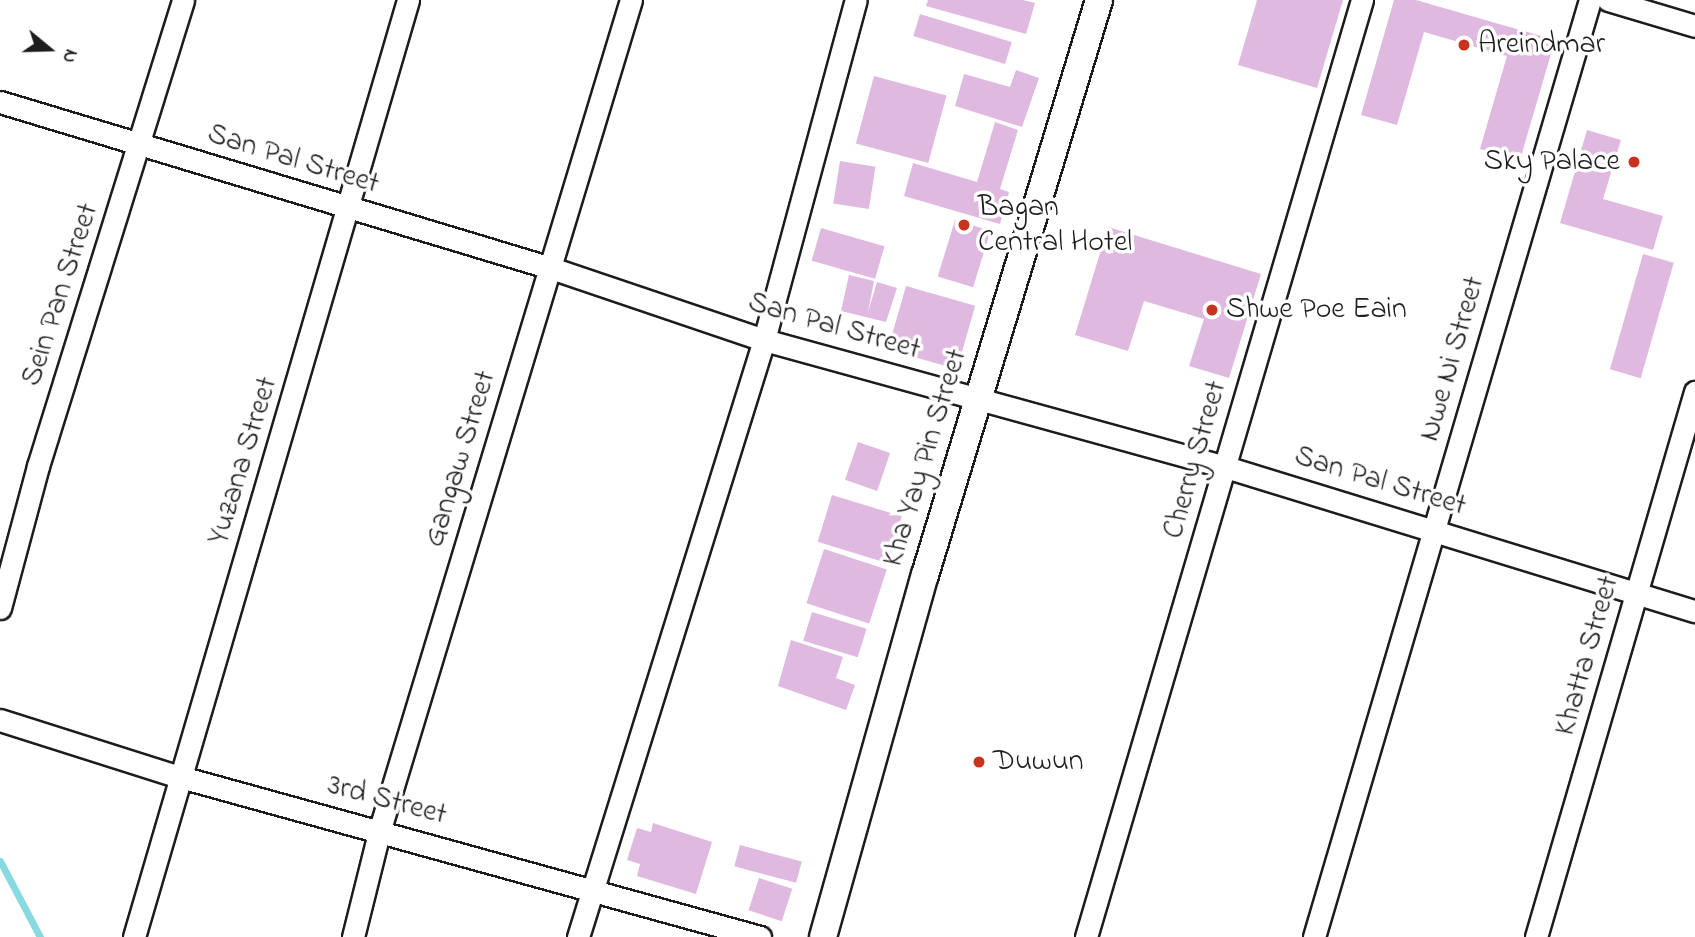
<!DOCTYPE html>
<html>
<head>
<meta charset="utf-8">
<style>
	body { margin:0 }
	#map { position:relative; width:1695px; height:937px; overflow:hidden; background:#fff; font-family:"Indie Flower",sans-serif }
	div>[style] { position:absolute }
	.stream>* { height:7px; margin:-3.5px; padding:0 3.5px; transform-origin:3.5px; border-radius:3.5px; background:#88d9e1 }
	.building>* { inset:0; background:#e0b9e1; transform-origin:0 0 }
	.roads { filter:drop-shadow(2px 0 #1c1c1c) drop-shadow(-2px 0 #1c1c1c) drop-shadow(0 2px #1c1c1c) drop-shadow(0 -2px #1c1c1c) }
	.minor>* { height:21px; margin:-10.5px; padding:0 10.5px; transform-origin:10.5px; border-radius:10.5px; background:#fff }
	.tertiary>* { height:26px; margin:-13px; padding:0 13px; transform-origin:13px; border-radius:13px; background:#fff }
	.dots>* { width:19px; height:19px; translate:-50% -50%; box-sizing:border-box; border:4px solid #fff; border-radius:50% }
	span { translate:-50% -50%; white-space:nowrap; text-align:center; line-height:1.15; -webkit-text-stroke:7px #fff; paint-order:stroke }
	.poi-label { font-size:30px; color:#1c1c1c }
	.left { translate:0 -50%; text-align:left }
	.right { translate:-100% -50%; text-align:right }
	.street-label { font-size:30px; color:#1c1c1c }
	.north { position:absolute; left:14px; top:14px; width:70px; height:70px; -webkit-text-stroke:5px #fff; paint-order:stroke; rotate:109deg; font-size:19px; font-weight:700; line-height:28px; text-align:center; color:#1c1c1c }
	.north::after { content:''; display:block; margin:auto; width:24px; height:32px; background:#1c1c1c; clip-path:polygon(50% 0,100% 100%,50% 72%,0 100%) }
</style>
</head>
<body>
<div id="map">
	<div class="stream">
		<div style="left:0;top:861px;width:86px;rotate:62.2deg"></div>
	</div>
	<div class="building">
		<div style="clip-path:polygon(928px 0,1023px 0,1035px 3px,1026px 34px,926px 6px)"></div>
		<div style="clip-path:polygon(1257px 0,1343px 0,1317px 88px,1238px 65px)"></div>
		<div style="clip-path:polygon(1394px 0,1416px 0,1555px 40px,1520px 160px,1480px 149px,1507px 56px,1424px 32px,1397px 125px,1361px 115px)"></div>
		<div style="left:920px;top:14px;width:96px;height:23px;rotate:17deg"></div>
		<div style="clip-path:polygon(1016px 70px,1039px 78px,1022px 127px,955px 106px,964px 74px,1010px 87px)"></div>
		<div style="left:874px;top:76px;width:75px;height:70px;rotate:15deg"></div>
		<div style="clip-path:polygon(995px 122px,1018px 130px,1000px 189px,1009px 192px,1000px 224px,904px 196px,913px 163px,977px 182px)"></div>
		<div style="clip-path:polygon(1587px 130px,1621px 140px,1603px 199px,1663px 216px,1653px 250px,1560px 223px)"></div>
		<div style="left:840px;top:161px;width:36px;height:43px;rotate:9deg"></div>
		<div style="left:955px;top:220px;width:37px;height:59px;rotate:17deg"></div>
		<div style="clip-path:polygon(1108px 227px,1261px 274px,1229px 378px,1189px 366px,1204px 319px,1144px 301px,1128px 351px,1075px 335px)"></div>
		<div style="left:821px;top:228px;width:66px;height:34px;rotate:16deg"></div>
		<div style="left:1643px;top:254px;width:32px;height:120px;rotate:16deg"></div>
		<div style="clip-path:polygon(849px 275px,874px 281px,868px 312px,877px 282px,897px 288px,886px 322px,841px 311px)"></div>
		<div style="left:906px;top:286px;width:72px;height:66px;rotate:16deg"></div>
		<div style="left:858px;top:442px;width:34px;height:40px;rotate:19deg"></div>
		<div style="left:832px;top:495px;width:73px;height:49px;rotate:17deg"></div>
		<div style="left:824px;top:549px;width:66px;height:57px;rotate:18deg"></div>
		<div style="left:812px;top:612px;width:57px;height:30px;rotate:17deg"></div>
		<div style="clip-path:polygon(791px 640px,843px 657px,836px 678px,855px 685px,846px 710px,778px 686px)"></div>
		<div style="clip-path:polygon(653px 823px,712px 842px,696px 894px,637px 876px,640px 864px,627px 860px,637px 828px,651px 832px)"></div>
		<div style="left:740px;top:845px;width:64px;height:22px;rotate:15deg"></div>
		<div style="left:759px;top:878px;width:35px;height:34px;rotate:18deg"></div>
	</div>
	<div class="roads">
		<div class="minor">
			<div style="left:1608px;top:0;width:91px;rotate:16.6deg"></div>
			<div style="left:0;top:102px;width:575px;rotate:16.77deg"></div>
			<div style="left:551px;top:268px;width:225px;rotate:18.7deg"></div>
			<div style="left:764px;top:340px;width:479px;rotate:15.4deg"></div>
			<div style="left:1226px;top:467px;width:491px;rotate:17.1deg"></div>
			<div style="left:0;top:608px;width:147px;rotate:-75deg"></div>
			<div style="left:38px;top:466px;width:488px;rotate:-72.7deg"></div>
			<div style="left:0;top:720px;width:186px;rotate:17.6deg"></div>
			<div style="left:177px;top:776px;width:605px;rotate:15.44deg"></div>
			<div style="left:134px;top:937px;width:976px;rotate:-73.7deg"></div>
			<div style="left:353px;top:937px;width:111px;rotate:-76deg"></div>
			<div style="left:380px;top:829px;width:866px;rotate:-73.16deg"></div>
			<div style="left:578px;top:937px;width:625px;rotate:-72.7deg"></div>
			<div style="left:764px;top:340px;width:352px;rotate:-74.9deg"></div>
			<div style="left:1086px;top:937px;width:977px;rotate:-73.59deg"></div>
			<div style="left:1314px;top:937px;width:977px;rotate:-73.59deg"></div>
			<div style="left:1536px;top:937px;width:568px;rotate:-73.74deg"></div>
		</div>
		<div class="tertiary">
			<div style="left:823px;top:937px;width:376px;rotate:-74.3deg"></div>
			<div style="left:925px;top:575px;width:601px;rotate:-73.16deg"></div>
		</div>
	</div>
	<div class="dots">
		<div style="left:1464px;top:45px;background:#c8321e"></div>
		<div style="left:1634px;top:162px;background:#c8321e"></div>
		<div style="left:964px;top:225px;background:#c8321e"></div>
		<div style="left:1212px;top:310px;background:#c8321e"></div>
		<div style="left:979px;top:762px;background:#c8321e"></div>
	</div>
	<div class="poi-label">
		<span class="left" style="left:1478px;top:45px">Areindmar</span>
		<span class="right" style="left:1620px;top:162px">Sky Palace</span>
		<span class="left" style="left:978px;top:225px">Bagan<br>Central Hotel</span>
		<span class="left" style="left:1226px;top:310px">Shwe Poe Eain</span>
		<span class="left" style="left:993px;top:762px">Duwun</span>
	</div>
	<div class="street-label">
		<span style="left:293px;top:160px;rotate:17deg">San Pal Street</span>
		<span style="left:61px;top:295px;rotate:-72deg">Sein Pan Street</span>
		<span style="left:834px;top:327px;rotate:16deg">San Pal Street</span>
		<span style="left:1453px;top:359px;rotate:-74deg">Nwe Ni Street</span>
		<span style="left:926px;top:458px;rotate:-73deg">Kha Yay Pin Street</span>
		<span style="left:461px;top:459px;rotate:-73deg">Gangaw Street</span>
		<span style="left:1196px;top:460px;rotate:-74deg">Cherry Street</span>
		<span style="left:244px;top:461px;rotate:-73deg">Yuzana Street</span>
		<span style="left:1380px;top:482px;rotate:17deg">San Pal Street</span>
		<span style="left:1588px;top:656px;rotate:-74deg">Khatta Street</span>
		<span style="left:387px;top:801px;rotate:15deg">3rd Street</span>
	</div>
	<div class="north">N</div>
</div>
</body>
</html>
